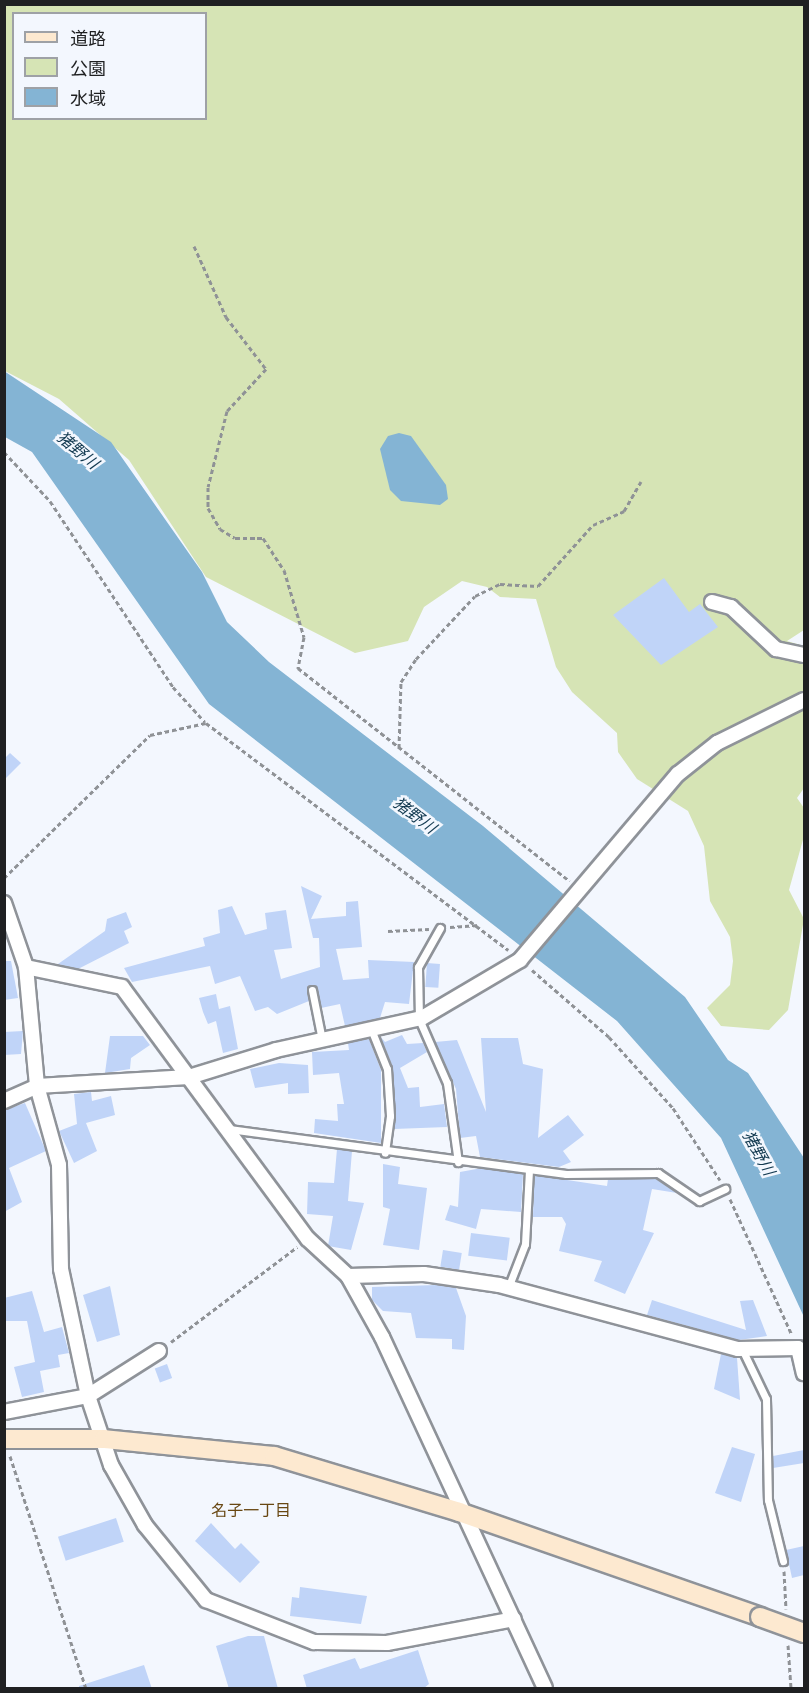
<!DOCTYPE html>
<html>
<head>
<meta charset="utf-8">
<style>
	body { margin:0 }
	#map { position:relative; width:809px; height:1693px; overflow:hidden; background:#f3f7fe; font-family:Inter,"Noto Sans JP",sans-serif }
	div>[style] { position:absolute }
	.green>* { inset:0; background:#d6e4b5 }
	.water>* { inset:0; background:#84b4d4 }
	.building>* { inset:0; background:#c0d4f8; transform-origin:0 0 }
	.path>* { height:3px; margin-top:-1.5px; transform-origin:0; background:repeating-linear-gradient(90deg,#8f9296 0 4.5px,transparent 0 7.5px) }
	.roads { filter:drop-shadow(2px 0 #8f9399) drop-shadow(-2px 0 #8f9399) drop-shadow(0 2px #8f9399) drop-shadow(0 -2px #8f9399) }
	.lane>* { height:7px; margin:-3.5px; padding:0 3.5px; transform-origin:3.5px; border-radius:3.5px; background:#fff }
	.street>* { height:14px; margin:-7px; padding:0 7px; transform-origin:7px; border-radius:7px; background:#fff }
	.secondary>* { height:18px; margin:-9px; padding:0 9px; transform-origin:9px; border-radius:9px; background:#fde9d0 }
	.bridges { filter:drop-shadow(2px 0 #8f9399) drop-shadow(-2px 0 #8f9399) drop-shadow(0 2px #8f9399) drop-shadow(0 -2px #8f9399) }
	.secondary-bridge>* { height:18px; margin:-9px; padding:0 9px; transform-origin:9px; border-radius:9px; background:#fde9d0 }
	span { translate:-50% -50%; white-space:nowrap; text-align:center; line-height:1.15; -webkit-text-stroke:5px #f3f7fe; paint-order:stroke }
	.water-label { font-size:16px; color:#123950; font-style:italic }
	.neighbourhood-label { font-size:16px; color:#684712 }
	.frame { position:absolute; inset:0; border:6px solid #1f2022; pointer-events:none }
	.legend { position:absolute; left:12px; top:12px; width:195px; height:108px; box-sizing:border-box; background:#f3f7fe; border:2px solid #9ea1a6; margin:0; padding:8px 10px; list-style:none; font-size:18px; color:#1f2022 }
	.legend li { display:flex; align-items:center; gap:12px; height:30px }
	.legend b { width:30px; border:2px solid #9ea1a6 }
</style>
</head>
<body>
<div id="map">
	<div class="green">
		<div style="clip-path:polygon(evenodd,4px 5px,804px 5px,804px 630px,787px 641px,804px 646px,804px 788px,797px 798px,804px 808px,804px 836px,789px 890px,804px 919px,788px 1010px,769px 1030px,721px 1026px,707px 1008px,730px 985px,733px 961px,730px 937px,710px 901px,704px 846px,688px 811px,637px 779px,618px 752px,617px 733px,572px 692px,556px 667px,536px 599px,500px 597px,487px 587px,462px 581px,424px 607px,408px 641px,355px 653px,206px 577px,129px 460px,59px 399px,5px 371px,4px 5px,14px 14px,206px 14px,206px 118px,14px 118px,14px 14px)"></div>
	</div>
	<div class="water">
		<div style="clip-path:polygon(4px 371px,111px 442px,202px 572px,227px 622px,269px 662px,483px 826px,685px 997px,728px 1060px,748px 1073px,804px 1158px,804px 1317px,721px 1138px,617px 1021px,209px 704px,32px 452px,5px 437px)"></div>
		<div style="clip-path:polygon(399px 433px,411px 436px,446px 485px,448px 499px,440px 505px,401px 501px,390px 490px,380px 449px,388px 436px)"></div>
	</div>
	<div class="building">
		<div style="clip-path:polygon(664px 578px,689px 612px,700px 604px,718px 627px,661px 665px,613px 615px)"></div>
		<div style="clip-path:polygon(10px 753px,21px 763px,4px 780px,4px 759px)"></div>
		<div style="clip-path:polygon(301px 886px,322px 896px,311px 919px,346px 916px,346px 902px,358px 901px,362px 947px,336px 949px,343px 980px,369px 978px,368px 960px,414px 962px,409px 1004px,385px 1002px,380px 1018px,345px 1026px,340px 1004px,321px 1008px,313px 985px,307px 989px,309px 1001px,277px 1014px,268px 1007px,255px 1011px,240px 976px,215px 984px,210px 966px,132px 982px,124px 968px,205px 946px,203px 938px,220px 933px,218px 910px,232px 906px,245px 935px,267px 929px,265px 913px,286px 910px,292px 948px,274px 950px,281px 979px,320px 967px,319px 938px,313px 938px)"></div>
		<div style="clip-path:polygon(126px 912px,132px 927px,124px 931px,129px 943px,78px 969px,58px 964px,105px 931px,107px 919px)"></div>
		<div style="clip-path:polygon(4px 961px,11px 961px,18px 998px,4px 1000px)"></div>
		<div style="left:427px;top:963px;width:13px;height:24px;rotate:4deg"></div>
		<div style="clip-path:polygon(216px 994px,219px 1009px,230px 1006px,238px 1049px,223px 1053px,216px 1021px,208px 1024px,203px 1012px,199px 998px)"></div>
		<div style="clip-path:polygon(23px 1031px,21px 1054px,4px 1055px,4px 1032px)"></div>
		<div style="clip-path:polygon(402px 1035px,407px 1044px,423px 1043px,427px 1052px,400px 1068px,408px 1088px,419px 1087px,420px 1107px,444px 1104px,447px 1127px,394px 1129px,393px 1068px,380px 1036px,385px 1042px)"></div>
		<div style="clip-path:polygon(110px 1036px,143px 1036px,150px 1045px,131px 1058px,130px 1069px,105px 1073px)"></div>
		<div style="clip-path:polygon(481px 1038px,518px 1038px,523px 1064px,543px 1069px,538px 1138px,568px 1115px,584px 1135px,563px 1151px,571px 1162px,559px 1167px,480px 1157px,476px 1136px,460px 1138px,456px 1089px,435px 1042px,457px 1040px,486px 1112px)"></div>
		<div style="clip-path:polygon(369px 1039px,381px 1070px,381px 1143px,314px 1133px,315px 1119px,338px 1121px,337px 1104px,344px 1104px,339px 1073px,313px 1075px,312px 1052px,349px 1050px,348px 1043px)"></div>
		<div style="clip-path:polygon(279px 1063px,308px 1065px,309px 1093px,288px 1094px,288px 1083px,255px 1088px,250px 1069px)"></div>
		<div style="clip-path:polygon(91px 1092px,92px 1101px,111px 1096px,115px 1115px,86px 1123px,97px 1151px,74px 1163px,59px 1131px,77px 1124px,74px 1094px)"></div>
		<div style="clip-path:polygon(25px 1103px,46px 1151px,9px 1168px,22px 1202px,4px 1212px,4px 1110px)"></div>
		<div style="clip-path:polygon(337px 1149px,352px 1151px,348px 1201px,364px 1203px,351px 1250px,328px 1246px,333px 1216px,307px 1214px,308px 1182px,334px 1183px)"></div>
		<div style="clip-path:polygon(383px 1164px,400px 1167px,398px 1184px,427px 1188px,419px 1250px,383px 1245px,390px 1209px,383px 1207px)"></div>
		<div style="clip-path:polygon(482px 1168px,523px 1174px,521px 1212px,481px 1209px,476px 1229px,445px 1220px,450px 1205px,458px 1207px,460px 1172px)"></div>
		<div style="clip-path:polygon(534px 1175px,607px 1186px,608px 1179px,656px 1179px,677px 1193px,652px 1189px,643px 1230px,654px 1233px,625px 1294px,594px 1281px,602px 1261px,559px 1251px,566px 1224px,562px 1217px,533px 1217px)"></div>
		<div style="left:471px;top:1233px;width:39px;height:23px;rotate:7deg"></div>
		<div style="left:443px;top:1250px;width:19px;height:17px;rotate:9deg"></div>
		<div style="clip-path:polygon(437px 1285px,456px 1288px,466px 1316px,464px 1350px,452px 1349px,452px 1339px,416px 1338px,411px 1313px,383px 1311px,372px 1300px,372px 1287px)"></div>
		<div style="clip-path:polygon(110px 1286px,120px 1335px,97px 1342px,83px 1295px)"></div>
		<div style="clip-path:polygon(32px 1291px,44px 1332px,62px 1327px,69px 1353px,58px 1355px,60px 1367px,40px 1371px,44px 1392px,22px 1397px,14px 1367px,35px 1362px,27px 1321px,4px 1321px,4px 1298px)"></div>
		<div style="clip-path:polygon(652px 1300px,746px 1330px,740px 1301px,753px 1300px,767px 1336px,739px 1340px,647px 1315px)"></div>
		<div style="clip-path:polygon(721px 1354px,737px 1358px,740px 1400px,714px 1389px)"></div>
		<div style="left:167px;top:1364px;width:15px;height:13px;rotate:70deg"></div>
		<div style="clip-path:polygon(732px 1447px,755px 1454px,741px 1502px,715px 1493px)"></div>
		<div style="clip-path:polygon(804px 1450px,804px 1463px,773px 1468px,773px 1456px)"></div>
		<div style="left:116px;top:1518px;width:25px;height:61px;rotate:72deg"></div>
		<div style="clip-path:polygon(211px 1523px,235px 1549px,241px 1543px,260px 1562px,240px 1583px,195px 1541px)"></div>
		<div style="clip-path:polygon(804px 1546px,804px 1575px,792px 1578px,786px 1550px)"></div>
		<div style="clip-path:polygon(300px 1587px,367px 1596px,361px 1624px,290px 1616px,292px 1597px,299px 1598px)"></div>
		<div style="clip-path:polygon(248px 1636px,264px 1636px,278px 1689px,229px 1689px,216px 1646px)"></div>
		<div style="clip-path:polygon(418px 1650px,429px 1684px,423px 1689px,307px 1689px,303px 1675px,355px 1658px,360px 1669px)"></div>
		<div style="clip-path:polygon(144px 1665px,152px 1689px,79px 1689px,79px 1686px)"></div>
	</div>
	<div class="path">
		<div style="left:194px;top:246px;width:78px;rotate:65.7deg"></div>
		<div style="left:226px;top:317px;width:66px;rotate:52.4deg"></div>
		<div style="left:266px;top:369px;width:57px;rotate:132.9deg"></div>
		<div style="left:227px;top:411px;width:78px;rotate:104deg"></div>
		<div style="left:208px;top:487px;width:21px;rotate:90deg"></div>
		<div style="left:208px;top:508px;width:24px;rotate:60deg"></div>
		<div style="left:220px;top:529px;width:17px;rotate:31deg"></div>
		<div style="left:235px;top:538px;width:28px"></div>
		<div style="left:263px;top:538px;width:38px;rotate:57deg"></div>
		<div style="left:284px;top:570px;width:70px;rotate:73.4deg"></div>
		<div style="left:304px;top:637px;width:32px;rotate:101deg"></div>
		<div style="left:298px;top:668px;width:345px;rotate:38.1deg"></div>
		<div style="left:4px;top:452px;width:67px;rotate:46.8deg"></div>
		<div style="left:50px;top:501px;width:223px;rotate:56.5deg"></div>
		<div style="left:173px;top:687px;width:47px;rotate:47.6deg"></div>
		<div style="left:399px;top:748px;width:66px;rotate:-88.3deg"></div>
		<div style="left:401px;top:682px;width:27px;rotate:-57deg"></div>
		<div style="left:416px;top:659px;width:86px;rotate:-46.9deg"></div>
		<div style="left:475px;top:596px;width:28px;rotate:-26deg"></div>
		<div style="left:500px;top:584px;width:38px;rotate:3deg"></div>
		<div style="left:538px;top:586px;width:82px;rotate:-48deg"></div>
		<div style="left:593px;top:525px;width:34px;rotate:-24deg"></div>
		<div style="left:624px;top:511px;width:34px;rotate:-60deg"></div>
		<div style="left:4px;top:878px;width:204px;rotate:-44.4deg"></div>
		<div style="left:150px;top:735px;width:57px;rotate:-12.1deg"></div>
		<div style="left:206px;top:723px;width:378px;rotate:36.9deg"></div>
		<div style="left:450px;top:927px;width:29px;rotate:-4deg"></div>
		<div style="left:388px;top:931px;width:41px;rotate:-2.8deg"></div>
		<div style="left:532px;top:970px;width:102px;rotate:41deg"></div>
		<div style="left:609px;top:1037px;width:96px;rotate:48deg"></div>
		<div style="left:673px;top:1108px;width:86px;rotate:56.9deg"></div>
		<div style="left:730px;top:1199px;width:149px;rotate:65.5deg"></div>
		<div style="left:171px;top:1342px;width:158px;rotate:-37deg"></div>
		<div style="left:10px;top:1456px;width:244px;rotate:71.9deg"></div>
		<div style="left:784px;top:1571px;width:38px;rotate:87deg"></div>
		<div style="left:788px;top:1645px;width:43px;rotate:86deg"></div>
	</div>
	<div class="roads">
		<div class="lane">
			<div style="left:440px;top:928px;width:45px;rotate:119.4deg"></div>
			<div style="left:418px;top:967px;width:52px;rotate:88.9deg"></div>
			<div style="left:419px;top:1019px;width:70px;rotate:66.4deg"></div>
			<div style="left:447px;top:1083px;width:80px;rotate:82.1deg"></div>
			<div style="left:312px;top:990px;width:51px;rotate:78.7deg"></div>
			<div style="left:371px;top:1029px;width:43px;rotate:68.2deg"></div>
			<div style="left:387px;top:1069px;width:47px;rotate:86.3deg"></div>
			<div style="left:390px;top:1116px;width:37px;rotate:98deg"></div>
			<div style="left:229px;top:1129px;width:340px;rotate:7.6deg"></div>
			<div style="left:566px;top:1174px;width:92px;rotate:-0.6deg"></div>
			<div style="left:658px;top:1173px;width:50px;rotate:34.3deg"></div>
			<div style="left:699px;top:1201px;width:29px;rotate:-25deg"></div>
			<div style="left:508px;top:1288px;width:47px;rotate:-68.9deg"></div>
			<div style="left:525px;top:1244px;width:74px;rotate:-86.9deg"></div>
			<div style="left:742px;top:1349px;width:55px;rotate:64.4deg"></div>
			<div style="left:766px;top:1399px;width:101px;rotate:88.9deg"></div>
			<div style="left:768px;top:1500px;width:63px;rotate:76.2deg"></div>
		</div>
		<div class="street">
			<div style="left:712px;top:602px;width:20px;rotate:15deg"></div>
			<div style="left:731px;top:607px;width:62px;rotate:43deg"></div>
			<div style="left:776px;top:649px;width:29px;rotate:12deg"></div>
			<div style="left:4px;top:903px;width:68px;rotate:71deg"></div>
			<div style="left:26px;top:967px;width:120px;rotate:84.7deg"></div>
			<div style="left:37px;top:1086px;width:82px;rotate:74.4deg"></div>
			<div style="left:59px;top:1165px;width:104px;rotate:88.9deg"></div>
			<div style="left:61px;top:1269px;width:130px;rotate:78deg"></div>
			<div style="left:88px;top:1396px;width:73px;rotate:71.6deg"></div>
			<div style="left:111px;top:1465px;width:69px;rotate:60.5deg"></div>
			<div style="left:145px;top:1525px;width:97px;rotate:50.9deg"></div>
			<div style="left:206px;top:1600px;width:116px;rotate:21.3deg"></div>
			<div style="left:314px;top:1642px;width:73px;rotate:0.8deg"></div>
			<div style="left:387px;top:1643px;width:129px;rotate:-10.7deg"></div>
			<div style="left:26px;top:967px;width:98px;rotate:11.8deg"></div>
			<div style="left:122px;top:987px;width:313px;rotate:53.6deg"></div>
			<div style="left:308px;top:1239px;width:54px;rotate:42.8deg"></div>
			<div style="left:348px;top:1276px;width:70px;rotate:60.9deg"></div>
			<div style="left:382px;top:1337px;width:387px;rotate:65.1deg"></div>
			<div style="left:4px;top:1101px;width:36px;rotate:-24deg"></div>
			<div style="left:37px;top:1086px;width:152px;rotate:-3.4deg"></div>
			<div style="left:189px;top:1077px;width:91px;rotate:-17.2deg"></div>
			<div style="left:276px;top:1050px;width:149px;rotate:-12.4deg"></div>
			<div style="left:422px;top:1018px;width:114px;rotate:-30.6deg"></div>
			<div style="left:520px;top:960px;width:244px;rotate:-49.7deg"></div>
			<div style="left:678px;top:774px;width:50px;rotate:-38.5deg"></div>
			<div style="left:717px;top:743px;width:97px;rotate:-26.3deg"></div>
			<div style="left:348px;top:1276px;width:76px;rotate:-1.5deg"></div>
			<div style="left:424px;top:1274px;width:76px;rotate:8.3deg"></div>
			<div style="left:499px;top:1285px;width:247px;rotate:15deg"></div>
			<div style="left:738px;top:1349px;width:60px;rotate:-1deg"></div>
			<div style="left:798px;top:1348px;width:26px;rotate:77deg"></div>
			<div style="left:4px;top:1412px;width:86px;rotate:-10.8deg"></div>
			<div style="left:88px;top:1396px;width:84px;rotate:-32.4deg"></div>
		</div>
		<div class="secondary">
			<div style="left:4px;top:1439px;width:100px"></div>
			<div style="left:104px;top:1439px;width:171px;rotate:5.7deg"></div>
			<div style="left:274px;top:1456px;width:193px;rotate:16.8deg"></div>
			<div style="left:459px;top:1512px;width:319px;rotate:19.2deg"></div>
		</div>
	</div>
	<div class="bridges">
		<div class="secondary-bridge">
			<div style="left:760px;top:1617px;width:47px;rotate:20deg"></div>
		</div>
	</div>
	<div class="water-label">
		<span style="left:78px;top:450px;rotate:40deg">猪野川</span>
		<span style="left:415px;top:815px;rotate:37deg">猪野川</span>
		<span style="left:759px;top:1153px;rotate:61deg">猪野川</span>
	</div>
	<div class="neighbourhood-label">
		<span style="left:251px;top:1510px">名子一丁目</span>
	</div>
	<div class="frame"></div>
	<ul class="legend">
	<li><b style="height:8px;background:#fde9d0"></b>道路</li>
	<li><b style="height:16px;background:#d6e4b5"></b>公園</li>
	<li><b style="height:16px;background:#84b4d4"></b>水域</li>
	</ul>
</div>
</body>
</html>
